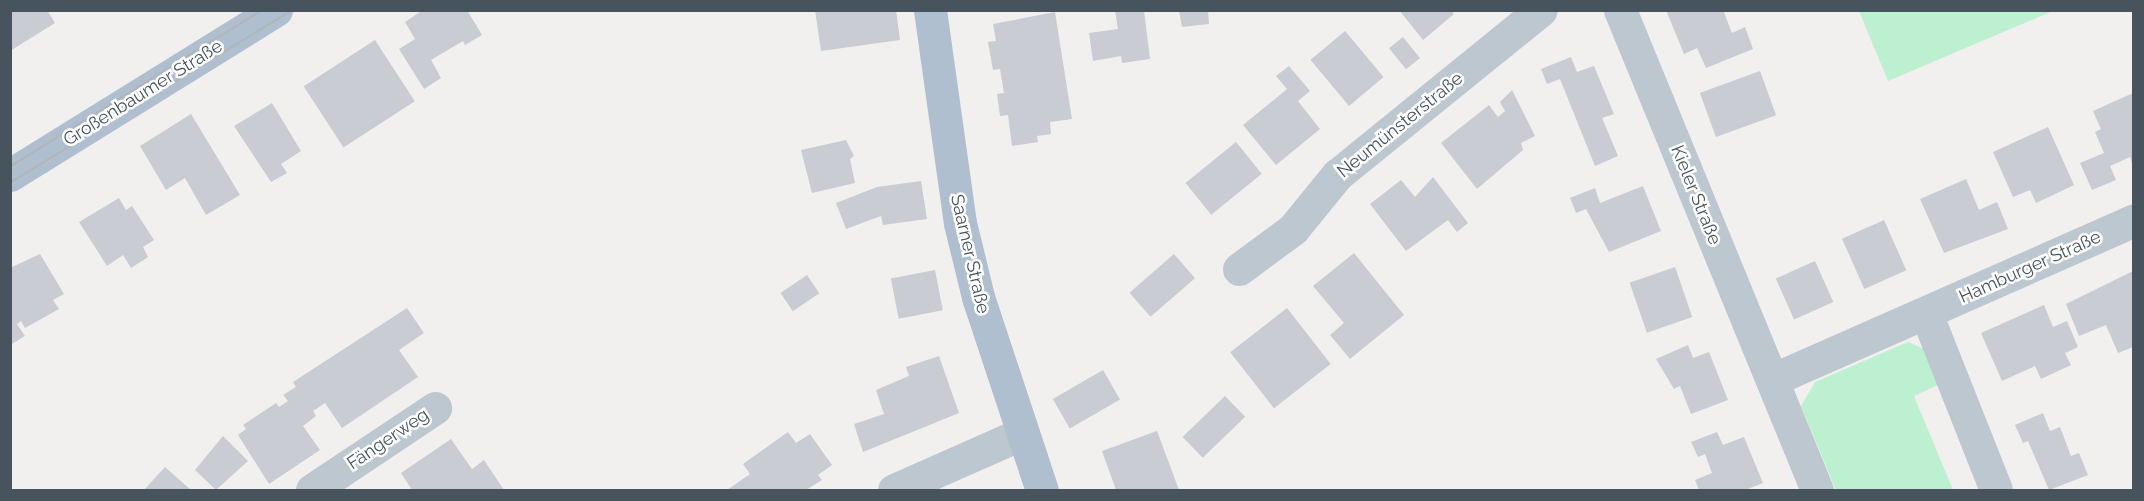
<!DOCTYPE html>
<html>
<head>
<meta charset="utf-8">
<style>
	body { margin:0 }
	#map { position:relative; width:2144px; height:501px; overflow:hidden; background:#f2efef; font-family:Raleway,sans-serif }
	div>[style] { position:absolute }
	.green>* { inset:0; background:#bdf0d0 }
	.building>* { inset:0; background:#c9ccd2; transform-origin:0 0 }
	.minor>* { height:33px; margin:-16.5px; padding:0 16.5px; transform-origin:16.5px; border-radius:16.5px; background:#bdc7cf }
	.major>* { height:33px; margin:-16.5px; padding:0 16.5px; transform-origin:16.5px; border-radius:16.5px; background:#afbfcf }
	.tram>* { height:1.5px; margin:-0.75px; padding:0 0.75px; transform-origin:0.75px; border-radius:0.75px; background:#b1b5ba }
	span { translate:-50% -50%; white-space:nowrap; text-align:center; line-height:1.15; -webkit-text-stroke:5px #fff; paint-order:stroke }
	.street-label { font-size:18px; color:#47535d }
	.frame { position:absolute; inset:0; border:12px solid #47535d; pointer-events:none }
</style>
</head>
<body>
<div id="map">
	<div class="green">
		<div style="clip-path:polygon(1859px 11px,2053px 11px,1888px 81px)"></div>
		<div style="clip-path:polygon(1908px 342px,1931px 352px,1940px 384px,1914px 396px,1953px 490px,1836px 490px,1801px 406px,1815px 382px)"></div>
	</div>
	<div class="building">
		<div style="clip-path:polygon(10px 10px,47px 10px,55px 23px,10px 51px)"></div>
		<div style="clip-path:polygon(423px 10px,467px 10px,482px 35px,465px 45px,463px 41px,431px 60px,441px 78px,424px 89px,399px 49px,415px 39px,405px 22px)"></div>
		<div style="clip-path:polygon(815px 10px,896px 10px,900px 40px,821px 51px)"></div>
		<div style="clip-path:polygon(1115px 10px,1144px 10px,1150px 59px,1122px 63px,1121px 56px,1093px 61px,1089px 33px,1118px 29px)"></div>
		<div style="clip-path:polygon(1179px 10px,1208px 10px,1209px 24px,1182px 27px)"></div>
		<div style="clip-path:polygon(1399px 10px,1451px 10px,1454px 14px,1423px 40px)"></div>
		<div style="clip-path:polygon(1666px 10px,1723px 10px,1732px 33px,1745px 27px,1753px 49px,1706px 68px,1697px 48px,1684px 54px)"></div>
		<div style="clip-path:polygon(1055px 12px,1072px 119px,1050px 122px,1051px 134px,1037px 136px,1038px 142px,1012px 146px,1008px 115px,1000px 116px,997px 94px,1004px 93px,1000px 69px,993px 70px,988px 42px,996px 41px,993px 24px)"></div>
		<div style="left:1345px;top:31px;width:60px;height:45px;rotate:50deg"></div>
		<div style="left:1403px;top:37px;width:27px;height:18px;rotate:51deg"></div>
		<div style="left:375px;top:40px;width:73px;height:85px;rotate:57deg"></div>
		<div style="clip-path:polygon(1571px 57px,1577px 72px,1594px 66px,1614px 114px,1602px 118px,1618px 156px,1595px 166px,1560px 79px,1547px 84px,1541px 69px)"></div>
		<div style="clip-path:polygon(1289px 66px,1310px 91px,1298px 101px,1320px 129px,1276px 165px,1243px 125px,1287px 89px,1276px 76px)"></div>
		<div style="left:1760px;top:71px;width:47px;height:64px;rotate:70deg"></div>
		<div style="clip-path:polygon(1512px 90px,1535px 136px,1521px 143px,1523px 150px,1477px 189px,1441px 143px,1489px 105px,1498px 117px,1505px 111px,1500px 102px)"></div>
		<div style="clip-path:polygon(2133px 93px,2133px 166px,2130px 157px,2110px 166px,2116px 180px,2092px 190px,2080px 163px,2104px 153px,2095px 132px,2101px 129px,2093px 111px)"></div>
		<div style="clip-path:polygon(272px 103px,301px 151px,281px 164px,287px 173px,271px 182px,234px 126px)"></div>
		<div style="clip-path:polygon(191px 114px,240px 195px,206px 215px,185px 178px,166px 190px,140px 146px)"></div>
		<div style="clip-path:polygon(2048px 127px,2074px 185px,2036px 203px,2030px 190px,2013px 197px,1993px 152px)"></div>
		<div style="clip-path:polygon(846px 140px,854px 156px,850px 159px,855px 183px,812px 193px,801px 150px)"></div>
		<div style="left:1236px;top:142px;width:41px;height:65px;rotate:51deg"></div>
		<div style="clip-path:polygon(1433px 177px,1468px 223px,1457px 232px,1448px 220px,1406px 251px,1370px 204px,1401px 180px,1415px 197px)"></div>
		<div style="clip-path:polygon(1966px 179px,1979px 210px,1997px 202px,2008px 229px,1944px 253px,1920px 199px)"></div>
		<div style="clip-path:polygon(921px 181px,927px 219px,883px 225px,881px 216px,846px 229px,836px 203px,877px 187px)"></div>
		<div style="clip-path:polygon(1643px 186px,1661px 231px,1609px 252px,1586px 209px,1576px 213px,1570px 198px,1595px 188px,1600px 203px)"></div>
		<div style="clip-path:polygon(119px 198px,126px 210px,132px 206px,154px 240px,143px 247px,148px 257px,131px 268px,123px 255px,107px 266px,79px 222px)"></div>
		<div style="left:1884px;top:220px;width:55px;height:46px;rotate:66deg"></div>
		<div style="clip-path:polygon(1354px 253px,1404px 315px,1350px 359px,1330px 335px,1344px 323px,1313px 286px)"></div>
		<div style="clip-path:polygon(40px 254px,64px 294px,53px 300px,59px 309px,25px 328px,21px 321px,17px 324px,25px 336px,10px 345px,10px 268px)"></div>
		<div style="left:1174px;top:254px;width:32px;height:59px;rotate:49deg"></div>
		<div style="left:1815px;top:261px;width:45px;height:43px;rotate:66deg"></div>
		<div style="left:1675px;top:267px;width:53px;height:48px;rotate:71deg"></div>
		<div style="left:935px;top:270px;width:41px;height:45px;rotate:79deg"></div>
		<div style="clip-path:polygon(2133px 271px,2133px 347px,2118px 353px,2106px 325px,2079px 336px,2066px 304px)"></div>
		<div style="left:807px;top:275px;width:22px;height:32px;rotate:56deg"></div>
		<div style="clip-path:polygon(2044px 305px,2053px 327px,2067px 321px,2078px 347px,2065px 353px,2071px 365px,2041px 379px,2035px 366px,2002px 381px,1981px 333px)"></div>
		<div style="clip-path:polygon(407px 308px,424px 333px,399px 350px,418px 377px,342px 428px,325px 403px,313px 411px,316px 416px,303px 426px,320px 450px,269px 484px,238px 435px,246px 429px,243px 425px,276px 403px,279px 407px,288px 401px,283px 395px,296px 387px,293px 382px)"></div>
		<div style="left:1287px;top:308px;width:71px;height:72px;rotate:52deg"></div>
		<div style="clip-path:polygon(1688px 345px,1693px 358px,1709px 352px,1728px 400px,1691px 414px,1680px 386px,1674px 389px,1656px 359px)"></div>
		<div style="clip-path:polygon(939px 356px,959px 413px,863px 452px,854px 424px,884px 414px,876px 390px,909px 376px,906px 367px)"></div>
		<div style="left:1103px;top:370px;width:34px;height:58px;rotate:60deg"></div>
		<div style="left:1225px;top:396px;width:29px;height:59px;rotate:46deg"></div>
		<div style="clip-path:polygon(2043px 413px,2050px 431px,2060px 427px,2071px 456px,2079px 453px,2088px 475px,2049px 490px,2028px 441px,2023px 443px,2015px 425px)"></div>
		<div style="clip-path:polygon(1157px 431px,1179px 490px,1116px 490px,1102px 451px)"></div>
		<div style="clip-path:polygon(788px 432px,796px 443px,810px 434px,832px 465px,818px 475px,822px 480px,806px 490px,727px 490px,750px 474px,743px 464px)"></div>
		<div style="clip-path:polygon(1717px 432px,1723px 445px,1744px 437px,1763px 483px,1745px 490px,1699px 490px,1695px 480px,1712px 473px,1705px 454px,1698px 457px,1691px 442px)"></div>
		<div style="clip-path:polygon(223px 436px,248px 461px,216px 490px,195px 470px)"></div>
		<div style="clip-path:polygon(451px 439px,472px 469px,484px 460px,504px 490px,412px 490px,401px 473px)"></div>
		<div style="clip-path:polygon(165px 467px,191px 490px,144px 490px)"></div>
	</div>
	<div class="minor">
		<div style="left:1620px;top:10px;width:519px;rotate:67.69deg"></div>
		<div style="left:1239px;top:269px;width:67px;rotate:-36.5deg"></div>
		<div style="left:1293px;top:229px;width:70px;rotate:-50.8deg"></div>
		<div style="left:1337px;top:175px;width:262px;rotate:-39deg"></div>
		<div style="left:1926px;top:313px;width:190px;rotate:68.4deg"></div>
		<div style="left:1772px;top:380px;width:396px;rotate:-23.8deg"></div>
		<div style="left:312px;top:490px;width:148px;rotate:-33.7deg"></div>
		<div style="left:894px;top:490px;width:139px;rotate:-23.8deg"></div>
	</div>
	<div class="major">
		<div style="left:930px;top:10px;width:215px;rotate:82deg"></div>
		<div style="left:960px;top:223px;width:76px;rotate:76.3deg"></div>
		<div style="left:978px;top:297px;width:203px;rotate:71.7deg"></div>
		<div style="left:10px;top:175px;width:313px;rotate:-31.8deg"></div>
	</div>
	<div class="tram">
		<div style="left:10px;top:167px;width:297px;rotate:-31.9deg"></div>
		<div style="left:10px;top:183px;width:331px;rotate:-31.5deg"></div>
	</div>
	<div class="street-label">
		<span style="left:143px;top:93px;rotate:-32deg">Großenbaumer Straße</span>
		<span style="left:1400px;top:125px;rotate:-39deg">Neumünsterstraße</span>
		<span style="left:1696px;top:195px;rotate:68deg">Kieler Straße</span>
		<span style="left:970px;top:254px;rotate:77deg">Saarner Straße</span>
		<span style="left:2030px;top:267px;rotate:-24deg">Hamburger Straße</span>
		<span style="left:388px;top:439px;rotate:-34deg">Fängerweg</span>
	</div>
	<div class="frame"></div>
</div>
</body>
</html>
